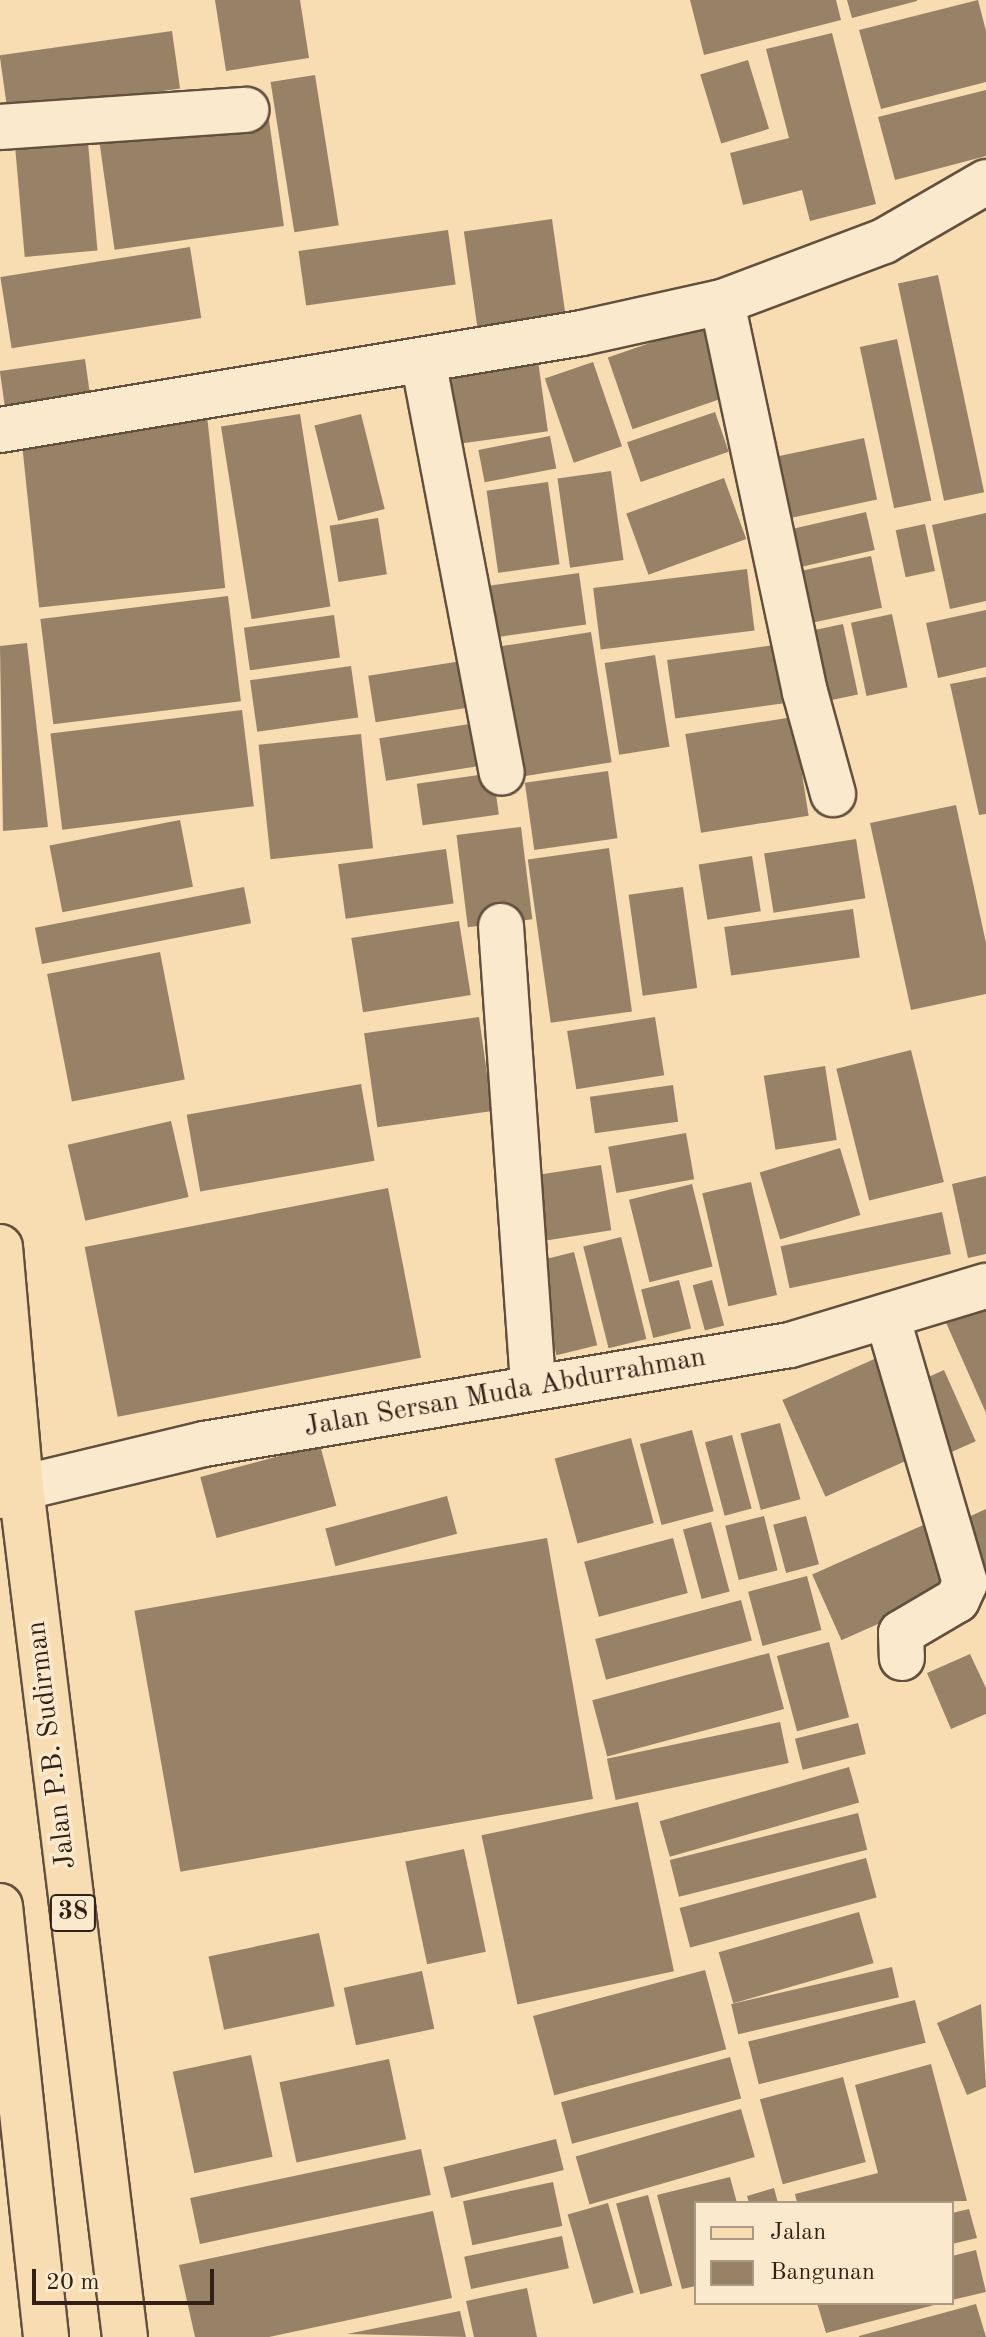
<!DOCTYPE html>
<html>
<head>
<meta charset="utf-8">
<style>
	body { margin:0 }
	#map { position:relative; width:986px; height:2337px; overflow:hidden; background:#f7ddb1; font-family:"Old Standard TT",serif }
	div>[style] { position:absolute }
	.building>* { inset:0; background:#988267; transform-origin:0 0 }
	.roads { filter:drop-shadow(2px 0 #634f3e) drop-shadow(-2px 0 #634f3e) drop-shadow(0 2px #634f3e) drop-shadow(0 -2px #634f3e) }
	.minor>* { height:44px; margin:-22px; padding:0 22px; transform-origin:22px; border-radius:22px; background:#fae9cc }
	.primary>* { height:44px; margin:-22px; padding:0 22px; transform-origin:22px; border-radius:22px; background:#f7ddb1 }
	.trunk>* { height:44px; margin:-22px; padding:0 22px; transform-origin:22px; border-radius:22px; background:#f7ddb1 }
	span { translate:-50% -50%; white-space:nowrap; text-align:center; line-height:1.15; -webkit-text-stroke:7px #fae9cc; paint-order:stroke }
	.shield-label span { padding:2px 6px; background:#fae9cc; border:2px solid; border-radius:6px; -webkit-text-stroke-width:0 }
	.shield-label { font-size:26px; color:#322017; font-weight:700 }
	.street-label { font-size:28px; color:#322017 }
	.legend { position:absolute; left:694px; top:2201px; width:260px; height:104px; box-sizing:border-box; background:#fae9cc; border:2px solid #aa9984; margin:0; padding:10px 14px; list-style:none; font-size:24px; color:#322017 }
	.legend li { display:flex; align-items:center; gap:16px; height:40px }
	.legend b { width:40px; border:2px solid #aa9984 }
	.scale { position:absolute; left:32px; top:2269px; width:182px; height:36px; box-sizing:border-box; border:4px solid #322017; border-top:0; padding-left:10px; font-size:24px; line-height:28px; white-space:nowrap; color:#322017; -webkit-text-stroke:6px #fae9cc; paint-order:stroke }
</style>
</head>
<body>
<div id="map">
	<div class="building">
		<div style="clip-path:polygon(215px 0,300px 0,309px 58px,226px 71px)"></div>
		<div style="clip-path:polygon(690px 0,836px 0,841px 20px,704px 55px)"></div>
		<div style="clip-path:polygon(847px 0,917px 0,917px 1px,852px 18px)"></div>
		<div style="clip-path:polygon(978px 0,986px 31px,986px 82px,881px 109px,859px 30px)"></div>
		<div style="left:172px;top:31px;width:58px;height:174px;rotate:82deg"></div>
		<div style="clip-path:polygon(832px 33px,876px 204px,810px 221px,802px 190px,743px 205px,730px 153px,789px 138px,766px 49px)"></div>
		<div style="left:748px;top:60px;width:72px;height:50px;rotate:73deg"></div>
		<div style="left:315px;top:75px;width:152px;height:45px;rotate:81deg"></div>
		<div style="clip-path:polygon(986px 90px,986px 156px,895px 180px,878px 117px)"></div>
		<div style="left:269px;top:120px;width:107px;height:171px;rotate:82deg"></div>
		<div style="left:87px;top:131px;width:120px;height:73px;rotate:85deg"></div>
		<div style="left:552px;top:219px;width:104px;height:89px;rotate:82deg"></div>
		<div style="left:448px;top:230px;width:55px;height:151px;rotate:82deg"></div>
		<div style="left:190px;top:247px;width:72px;height:192px;rotate:81deg"></div>
		<div style="left:938px;top:275px;width:222px;height:41px;rotate:78deg"></div>
		<div style="left:708px;top:323px;width:76px;height:106px;rotate:71deg"></div>
		<div style="left:897px;top:339px;width:165px;height:38px;rotate:78deg"></div>
		<div style="left:85px;top:359px;width:48px;height:86px;rotate:82deg"></div>
		<div style="left:538px;top:361px;width:71px;height:99px;rotate:82deg"></div>
		<div style="left:593px;top:362px;width:89px;height:51px;rotate:71deg"></div>
		<div style="left:715px;top:412px;width:42px;height:93px;rotate:71deg"></div>
		<div style="left:300px;top:414px;width:195px;height:80px;rotate:81deg"></div>
		<div style="left:361px;top:414px;width:98px;height:48px;rotate:76deg"></div>
		<div style="left:207px;top:415px;width:174px;height:187px;rotate:84deg"></div>
		<div style="left:550px;top:436px;width:33px;height:73px;rotate:79deg"></div>
		<div style="left:864px;top:438px;width:63px;height:96px;rotate:78deg"></div>
		<div style="left:611px;top:471px;width:90px;height:54px;rotate:82deg"></div>
		<div style="left:724px;top:478px;width:65px;height:104px;rotate:70deg"></div>
		<div style="left:548px;top:482px;width:83px;height:62px;rotate:82deg"></div>
		<div style="left:866px;top:512px;width:39px;height:86px;rotate:77deg"></div>
		<div style="clip-path:polygon(986px 513px,986px 601px,950px 609px,932px 525px)"></div>
		<div style="left:378px;top:518px;width:57px;height:49px;rotate:81deg"></div>
		<div style="left:925px;top:524px;width:48px;height:30px;rotate:78deg"></div>
		<div style="left:871px;top:556px;width:53px;height:82px;rotate:78deg"></div>
		<div style="left:747px;top:569px;width:62px;height:155px;rotate:83deg"></div>
		<div style="left:579px;top:573px;width:52px;height:102px;rotate:82deg"></div>
		<div style="left:228px;top:596px;width:106px;height:189px;rotate:83deg"></div>
		<div style="clip-path:polygon(986px 610px,986px 667px,938px 678px,926px 623px)"></div>
		<div style="left:892px;top:614px;width:75px;height:42px;rotate:78deg"></div>
		<div style="left:334px;top:615px;width:43px;height:91px;rotate:82deg"></div>
		<div style="left:843px;top:624px;width:72px;height:40px;rotate:78deg"></div>
		<div style="left:591px;top:632px;width:132px;height:95px;rotate:81deg"></div>
		<div style="clip-path:polygon(27px 643px,48px 827px,3px 831px,0 646px)"></div>
		<div style="left:774px;top:645px;width:59px;height:108px;rotate:82deg"></div>
		<div style="left:655px;top:655px;width:93px;height:51px;rotate:81deg"></div>
		<div style="left:468px;top:660px;width:47px;height:101px;rotate:81deg"></div>
		<div style="left:351px;top:666px;width:52px;height:102px;rotate:82deg"></div>
		<div style="clip-path:polygon(986px 677px,986px 814px,979px 815px,950px 684px)"></div>
		<div style="left:242px;top:710px;width:97px;height:193px;rotate:83deg"></div>
		<div style="left:793px;top:717px;width:100px;height:109px;rotate:81deg"></div>
		<div style="left:482px;top:722px;width:43px;height:104px;rotate:81deg"></div>
		<div style="left:361px;top:734px;width:115px;height:103px;rotate:84deg"></div>
		<div style="left:608px;top:771px;width:68px;height:84px;rotate:82deg"></div>
		<div style="left:493px;top:773px;width:42px;height:77px;rotate:82deg"></div>
		<div style="clip-path:polygon(956px 805px,986px 943px,986px 994px,911px 1010px,870px 823px)"></div>
		<div style="left:180px;top:820px;width:68px;height:133px;rotate:79deg"></div>
		<div style="left:521px;top:827px;width:93px;height:65px;rotate:83deg"></div>
		<div style="left:856px;top:839px;width:60px;height:93px;rotate:81deg"></div>
		<div style="left:609px;top:848px;width:165px;height:82px;rotate:82deg"></div>
		<div style="left:446px;top:849px;width:55px;height:109px;rotate:82deg"></div>
		<div style="left:752px;top:856px;width:56px;height:54px;rotate:81deg"></div>
		<div style="left:244px;top:887px;width:37px;height:213px;rotate:79deg"></div>
		<div style="left:683px;top:887px;width:102px;height:55px;rotate:82deg"></div>
		<div style="left:853px;top:909px;width:49px;height:130px;rotate:82deg"></div>
		<div style="left:459px;top:921px;width:75px;height:109px;rotate:81deg"></div>
		<div style="left:160px;top:952px;width:130px;height:115px;rotate:79deg"></div>
		<div style="left:479px;top:1017px;width:95px;height:116px;rotate:82deg"></div>
		<div style="left:655px;top:1017px;width:59px;height:89px;rotate:81deg"></div>
		<div style="left:911px;top:1050px;width:136px;height:77px;rotate:76deg"></div>
		<div style="left:825px;top:1066px;width:75px;height:62px;rotate:81deg"></div>
		<div style="left:361px;top:1084px;width:78px;height:177px;rotate:80deg"></div>
		<div style="left:673px;top:1085px;width:37px;height:84px;rotate:82deg"></div>
		<div style="left:171px;top:1121px;width:78px;height:106px;rotate:77deg"></div>
		<div style="left:686px;top:1133px;width:47px;height:79px;rotate:80deg"></div>
		<div style="left:840px;top:1148px;width:70px;height:84px;rotate:73deg"></div>
		<div style="left:601px;top:1165px;width:66px;height:79px;rotate:81deg"></div>
		<div style="clip-path:polygon(986px 1176px,986px 1254px,968px 1258px,952px 1184px)"></div>
		<div style="left:751px;top:1182px;width:116px;height:50px;rotate:77deg"></div>
		<div style="left:692px;top:1184px;width:85px;height:65px;rotate:76deg"></div>
		<div style="left:388px;top:1188px;width:173px;height:309px;rotate:79deg"></div>
		<div style="left:942px;top:1212px;width:43px;height:165px;rotate:78deg"></div>
		<div style="left:621px;top:1237px;width:105px;height:39px;rotate:76deg"></div>
		<div style="left:574px;top:1252px;width:96px;height:42px;rotate:76deg"></div>
		<div style="left:679px;top:1280px;width:50px;height:39px;rotate:76deg"></div>
		<div style="left:712px;top:1280px;width:47px;height:20px;rotate:75deg"></div>
		<div style="clip-path:polygon(986px 1300px,986px 1413px,944px 1318px)"></div>
		<div style="left:881px;top:1356px;width:106px;height:108px;rotate:66deg"></div>
		<div style="left:944px;top:1370px;width:78px;height:27px;rotate:66deg"></div>
		<div style="left:780px;top:1423px;width:79px;height:41px;rotate:75deg"></div>
		<div style="left:692px;top:1430px;width:84px;height:54px;rotate:75deg"></div>
		<div style="left:732px;top:1435px;width:76px;height:28px;rotate:75deg"></div>
		<div style="left:631px;top:1438px;width:88px;height:79px;rotate:75deg"></div>
		<div style="left:320px;top:1445px;width:63px;height:124px;rotate:75deg"></div>
		<div style="left:447px;top:1496px;width:39px;height:126px;rotate:75deg"></div>
		<div style="clip-path:polygon(986px 1509px,986px 1594px,955px 1523px)"></div>
		<div style="left:764px;top:1516px;width:56px;height:40px;rotate:76deg"></div>
		<div style="left:806px;top:1516px;width:50px;height:34px;rotate:75deg"></div>
		<div style="left:711px;top:1522px;width:72px;height:29px;rotate:75deg"></div>
		<div style="left:930px;top:1522px;width:72px;height:129px;rotate:66deg"></div>
		<div style="left:547px;top:1538px;width:265px;height:419px;rotate:80deg"></div>
		<div style="left:673px;top:1538px;width:57px;height:92px;rotate:75deg"></div>
		<div style="left:807px;top:1576px;width:56px;height:61px;rotate:75deg"></div>
		<div style="left:741px;top:1600px;width:42px;height:151px;rotate:75deg"></div>
		<div style="left:829px;top:1642px;width:78px;height:54px;rotate:75deg"></div>
		<div style="left:769px;top:1653px;width:58px;height:183px;rotate:75deg"></div>
		<div style="clip-path:polygon(970px 1654px,986px 1688px,986px 1714px,951px 1729px,927px 1673px)"></div>
		<div style="left:780px;top:1722px;width:42px;height:177px;rotate:78deg"></div>
		<div style="left:858px;top:1723px;width:32px;height:65px;rotate:76deg"></div>
		<div style="left:849px;top:1767px;width:37px;height:197px;rotate:74deg"></div>
		<div style="left:638px;top:1802px;width:173px;height:160px;rotate:78deg"></div>
		<div style="left:858px;top:1813px;width:38px;height:194px;rotate:76deg"></div>
		<div style="left:464px;top:1849px;width:105px;height:60px;rotate:78deg"></div>
		<div style="left:866px;top:1858px;width:41px;height:193px;rotate:75deg"></div>
		<div style="left:859px;top:1912px;width:53px;height:146px;rotate:74deg"></div>
		<div style="left:319px;top:1933px;width:75px;height:113px;rotate:78deg"></div>
		<div style="left:892px;top:1967px;width:31px;height:165px;rotate:77deg"></div>
		<div style="left:705px;top:1970px;width:82px;height:178px;rotate:75deg"></div>
		<div style="left:422px;top:1971px;width:59px;height:80px;rotate:78deg"></div>
		<div style="left:915px;top:2000px;width:44px;height:172px;rotate:76deg"></div>
		<div style="clip-path:polygon(981px 2004px,986px 2087px,967px 2095px,937px 2023px)"></div>
		<div style="left:251px;top:2055px;width:104px;height:80px;rotate:78deg"></div>
		<div style="left:730px;top:2057px;width:43px;height:175px;rotate:75deg"></div>
		<div style="left:389px;top:2059px;width:82px;height:112px;rotate:78deg"></div>
		<div style="clip-path:polygon(931px 2064px,967px 2201px,797px 2203px,795px 2194px,878px 2173px,855px 2085px)"></div>
		<div style="left:843px;top:2077px;width:88px;height:86px;rotate:75deg"></div>
		<div style="left:741px;top:2109px;width:50px;height:172px;rotate:74deg"></div>
		<div style="left:556px;top:2139px;width:32px;height:116px;rotate:76deg"></div>
		<div style="left:421px;top:2149px;width:47px;height:236px;rotate:78deg"></div>
		<div style="clip-path:polygon(730px 2177px,737px 2203px,696px 2203px,696px 2286px,682px 2289px,657px 2195px)"></div>
		<div style="left:553px;top:2182px;width:45px;height:92px;rotate:78deg"></div>
		<div style="clip-path:polygon(774px 2188px,778px 2203px,749px 2203px,747px 2196px)"></div>
		<div style="left:648px;top:2195px;width:94px;height:33px;rotate:75deg"></div>
		<div style="left:608px;top:2203px;width:93px;height:42px;rotate:74deg"></div>
		<div style="clip-path:polygon(969px 2209px,977px 2238px,952px 2244px,952px 2213px)"></div>
		<div style="clip-path:polygon(433px 2211px,452px 2298px,269px 2337px,195px 2337px,179px 2265px)"></div>
		<div style="left:562px;top:2236px;width:33px;height:100px;rotate:78deg"></div>
		<div style="clip-path:polygon(976px 2250px,986px 2292px,952px 2300px,952px 2256px)"></div>
		<div style="clip-path:polygon(527px 2288px,537px 2337px,474px 2337px,466px 2301px)"></div>
		<div style="clip-path:polygon(817px 2303px,938px 2303px,938px 2304px,826px 2333px)"></div>
		<div style="clip-path:polygon(976px 2304px,986px 2337px,859px 2337px,859px 2336px)"></div>
		<div style="clip-path:polygon(460px 2311px,466px 2337px,347px 2334px)"></div>
	</div>
	<div class="roads">
		<div class="minor">
			<div style="left:0;top:127px;width:247px;rotate:-4deg"></div>
			<div style="left:722px;top:302px;width:399px;rotate:78deg"></div>
			<div style="left:805px;top:692px;width:106px;rotate:74.6deg"></div>
			<div style="left:423px;top:360px;width:420px;rotate:79.2deg"></div>
			<div style="left:0;top:430px;width:590px;rotate:-9.46deg"></div>
			<div style="left:582px;top:333px;width:143px;rotate:-12.5deg"></div>
			<div style="left:722px;top:302px;width:173px;rotate:-20.6deg"></div>
			<div style="left:884px;top:241px;width:118px;rotate:-30deg"></div>
			<div style="left:501px;top:926px;width:461px;rotate:86deg"></div>
			<div style="left:887px;top:1316px;width:278px;rotate:73.7deg"></div>
			<div style="left:965px;top:1583px;width:19px;rotate:115deg"></div>
			<div style="left:957px;top:1600px;width:65px;rotate:149.5deg"></div>
			<div style="left:901px;top:1633px;width:25px;rotate:88deg"></div>
			<div style="left:21px;top:1488px;width:188px;rotate:-13.5deg"></div>
			<div style="left:204px;top:1444px;width:594px;rotate:-9.59deg"></div>
			<div style="left:790px;top:1345px;width:205px;rotate:-16.8deg"></div>
		</div>
		<div class="primary">
			<div style="left:0;top:1247px;width:242px;rotate:85deg"></div>
		</div>
		<div class="trunk">
			<div style="left:0;top:1496px;width:22px;rotate:-21deg"></div>
			<div style="left:21px;top:1488px;width:855px;rotate:83.02deg"></div>
			<div style="left:0;top:1906px;width:433px;rotate:83.9deg"></div>
		</div>
	</div>
	<div class="shield-label">
		<span style="left:73px;top:1913px">38</span>
	</div>
	<div class="street-label">
		<span style="left:505px;top:1393px;rotate:-10deg">Jalan Sersan Muda Abdurrahman</span>
		<span style="left:52px;top:1745px;rotate:-97deg">Jalan P.B. Sudirman</span>
	</div>
	<ul class="legend">
	<li><b style="height:10px;background:#f7ddb1"></b>Jalan</li>
	<li><b style="height:22px;background:#988267"></b>Bangunan</li>
	</ul>
	<div class="scale">20 m</div>
</div>
</body>
</html>
